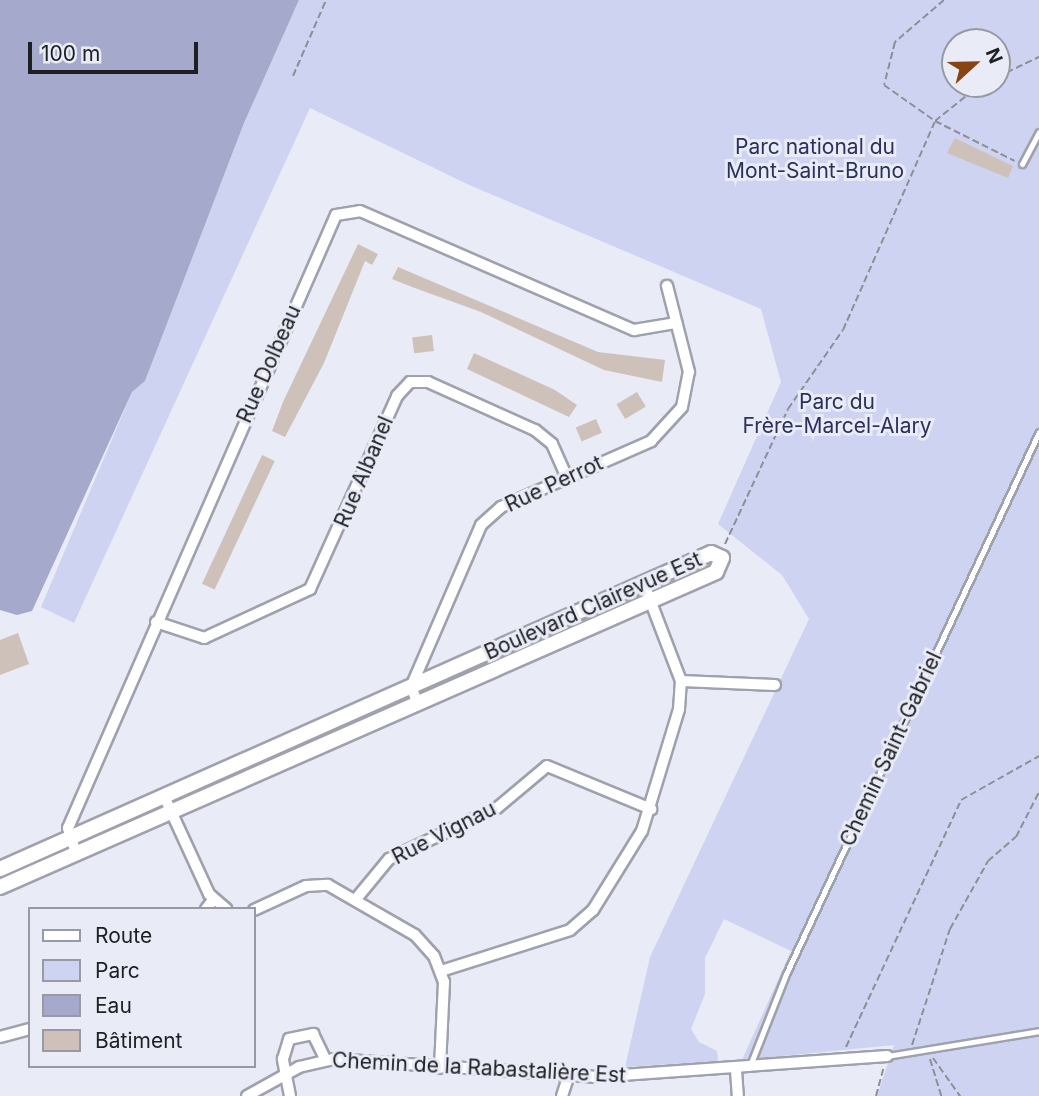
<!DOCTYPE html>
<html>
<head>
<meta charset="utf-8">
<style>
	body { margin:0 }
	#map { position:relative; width:1039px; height:1096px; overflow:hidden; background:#e9ebf6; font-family:Inter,sans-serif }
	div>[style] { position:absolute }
	.green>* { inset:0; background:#ced3f1 }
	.water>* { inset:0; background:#a5aacc }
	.building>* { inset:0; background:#cdc1ba; transform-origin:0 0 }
	.path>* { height:2px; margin-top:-1px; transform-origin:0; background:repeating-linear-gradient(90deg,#8d8f97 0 7px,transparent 0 10.5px) }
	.roads { filter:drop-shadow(2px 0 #9fa1ac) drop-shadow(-2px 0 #9fa1ac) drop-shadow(0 2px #9fa1ac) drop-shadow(0 -2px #9fa1ac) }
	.lane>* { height:5px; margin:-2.5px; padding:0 2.5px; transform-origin:2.5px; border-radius:2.5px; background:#fff }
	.street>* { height:10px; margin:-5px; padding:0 5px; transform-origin:5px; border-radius:5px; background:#fff }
	.secondary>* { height:14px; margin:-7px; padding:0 7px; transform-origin:7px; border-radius:7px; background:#fff }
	span { translate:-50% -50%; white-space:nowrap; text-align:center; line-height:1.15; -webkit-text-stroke:6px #e9ebf6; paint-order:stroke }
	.park-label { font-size:21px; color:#2c305c }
	.street-label { font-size:21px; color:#1e1f23 }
	.legend { position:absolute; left:28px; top:907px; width:228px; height:161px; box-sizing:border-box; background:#e9ebf6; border:2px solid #9899a2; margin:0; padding:9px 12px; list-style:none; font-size:21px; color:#1e1f23 }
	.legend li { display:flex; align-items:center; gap:14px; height:35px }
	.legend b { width:35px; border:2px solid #9899a2 }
	.north { position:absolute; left:941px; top:28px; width:70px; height:70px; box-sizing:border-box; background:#e9ebf6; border:2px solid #9899a2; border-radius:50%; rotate:68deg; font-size:19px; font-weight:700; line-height:28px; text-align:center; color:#1e1f23 }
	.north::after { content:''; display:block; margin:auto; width:24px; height:32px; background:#874513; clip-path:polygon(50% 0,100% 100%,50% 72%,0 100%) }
	.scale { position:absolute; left:28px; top:42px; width:170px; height:32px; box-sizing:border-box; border:4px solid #1e1f23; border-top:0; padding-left:9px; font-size:21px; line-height:24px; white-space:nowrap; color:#1e1f23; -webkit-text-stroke:5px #e9ebf6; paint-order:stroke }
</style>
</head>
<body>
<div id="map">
	<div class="green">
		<div style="clip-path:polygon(evenodd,299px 0,1039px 0,1039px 1096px,877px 1096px,894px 1045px,742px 1060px,791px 951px,724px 919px,705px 958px,705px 994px,691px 1029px,699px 1042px,717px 1051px,718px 1061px,625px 1067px,650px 957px,809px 619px,782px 575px,718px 524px,781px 382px,761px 309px,467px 184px,310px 108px,74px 623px,41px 607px,132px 392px,145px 381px,244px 123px,299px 0,955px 42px,997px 42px,997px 84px,955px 84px,955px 42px)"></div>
	</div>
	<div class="water">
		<div style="clip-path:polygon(0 0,299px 0,244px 123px,145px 381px,132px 392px,32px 611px,17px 615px,0 610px)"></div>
	</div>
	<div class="building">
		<div style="clip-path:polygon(955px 138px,1013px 166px,1008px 178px,947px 153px)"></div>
		<div style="clip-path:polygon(358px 244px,378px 254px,372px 265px,365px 261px,324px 363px,285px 437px,272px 431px,283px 402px)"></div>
		<div style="clip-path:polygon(398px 267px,598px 352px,665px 360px,662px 382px,604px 370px,481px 312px,412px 287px,392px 279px)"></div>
		<div style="left:432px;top:335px;width:16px;height:20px;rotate:83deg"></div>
		<div style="clip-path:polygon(474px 353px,555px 390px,577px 405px,569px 417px,467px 369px)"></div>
		<div style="left:637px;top:392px;width:17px;height:24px;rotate:59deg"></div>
		<div style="left:596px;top:419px;width:15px;height:22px;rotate:67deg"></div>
		<div style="left:262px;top:455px;width:14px;height:142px;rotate:25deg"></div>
		<div style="clip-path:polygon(18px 633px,29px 664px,0 675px,0 640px)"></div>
	</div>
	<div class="path">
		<div style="left:944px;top:0;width:65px;rotate:139.4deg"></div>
		<div style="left:895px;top:42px;width:44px;rotate:104.3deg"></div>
		<div style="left:884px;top:85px;width:62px;rotate:35.2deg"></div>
		<div style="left:935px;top:121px;width:89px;rotate:26.6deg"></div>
		<div style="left:293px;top:76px;width:83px;rotate:-66.5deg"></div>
		<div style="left:997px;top:77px;width:47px;rotate:-25.5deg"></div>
		<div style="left:725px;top:544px;width:149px;rotate:-65deg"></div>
		<div style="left:788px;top:409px;width:96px;rotate:-55.2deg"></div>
		<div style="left:843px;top:330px;width:228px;rotate:-66.2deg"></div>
		<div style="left:935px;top:121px;width:59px;rotate:-38.8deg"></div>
		<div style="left:912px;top:1045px;width:122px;rotate:-71.9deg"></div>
		<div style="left:950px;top:929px;width:78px;rotate:-60.8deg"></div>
		<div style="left:988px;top:861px;width:37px;rotate:-41deg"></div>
		<div style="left:1016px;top:837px;width:51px;rotate:-62.9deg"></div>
		<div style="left:846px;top:1047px;width:272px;rotate:-65deg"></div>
		<div style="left:961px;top:800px;width:90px;rotate:-29.4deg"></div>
		<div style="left:933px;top:1058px;width:47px;rotate:54.6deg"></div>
		<div style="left:930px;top:1059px;width:39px;rotate:73deg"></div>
		<div style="left:876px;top:1096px;width:30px;rotate:-75deg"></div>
	</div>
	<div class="roads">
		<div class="lane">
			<div style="left:1022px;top:164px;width:36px;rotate:-62deg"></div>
			<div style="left:887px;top:1056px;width:154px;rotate:-9.3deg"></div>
			<div style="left:749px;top:1068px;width:101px;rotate:-68.5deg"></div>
			<div style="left:786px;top:974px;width:598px;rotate:-64.98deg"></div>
		</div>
		<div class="street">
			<div style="left:156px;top:622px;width:51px;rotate:18.4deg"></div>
			<div style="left:204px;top:638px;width:117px;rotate:-24.8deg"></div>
			<div style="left:310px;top:589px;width:212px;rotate:-65.7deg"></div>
			<div style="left:397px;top:396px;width:19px;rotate:-47deg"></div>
			<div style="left:410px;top:382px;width:18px"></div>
			<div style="left:428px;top:382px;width:117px;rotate:24.2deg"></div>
			<div style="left:535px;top:430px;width:22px;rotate:39deg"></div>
			<div style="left:552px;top:444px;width:36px;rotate:66deg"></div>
			<div style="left:681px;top:681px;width:94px;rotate:2.4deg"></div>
			<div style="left:418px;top:703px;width:17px;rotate:-114deg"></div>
			<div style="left:411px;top:687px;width:176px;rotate:-66.6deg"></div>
			<div style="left:481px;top:525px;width:27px;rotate:-42deg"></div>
			<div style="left:501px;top:507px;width:164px;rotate:-23.7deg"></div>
			<div style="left:651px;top:441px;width:46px;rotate:-47.6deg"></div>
			<div style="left:682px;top:407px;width:36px;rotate:-79deg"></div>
			<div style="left:689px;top:372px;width:89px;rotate:-104.3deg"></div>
			<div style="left:164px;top:796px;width:108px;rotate:65.3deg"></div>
			<div style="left:209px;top:894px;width:23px;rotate:41deg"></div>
			<div style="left:76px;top:853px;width:26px;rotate:-108deg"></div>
			<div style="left:68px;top:828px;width:669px;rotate:-66.39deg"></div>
			<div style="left:336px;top:215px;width:24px;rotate:-9deg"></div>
			<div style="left:360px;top:211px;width:299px;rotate:23.5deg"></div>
			<div style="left:634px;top:330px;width:43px;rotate:-9.5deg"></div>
			<div style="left:356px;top:899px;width:52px;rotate:-50.5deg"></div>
			<div style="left:389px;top:859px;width:119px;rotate:-25.3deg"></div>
			<div style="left:497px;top:808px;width:65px;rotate:-40deg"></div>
			<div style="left:547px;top:766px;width:113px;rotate:22.5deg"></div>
			<div style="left:206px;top:909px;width:11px;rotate:-52deg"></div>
			<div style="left:254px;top:910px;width:57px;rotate:-24.8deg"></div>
			<div style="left:306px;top:886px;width:22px;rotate:-3deg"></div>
			<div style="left:328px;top:885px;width:100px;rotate:29.9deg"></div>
			<div style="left:415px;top:935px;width:28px;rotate:48deg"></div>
			<div style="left:434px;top:956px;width:28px;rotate:69deg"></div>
			<div style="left:444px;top:982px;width:86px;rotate:92.7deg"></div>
			<div style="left:441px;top:971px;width:135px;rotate:-17.6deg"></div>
			<div style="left:570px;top:930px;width:30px;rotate:-41deg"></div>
			<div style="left:593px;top:910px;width:93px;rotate:-58.2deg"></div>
			<div style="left:642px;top:831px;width:127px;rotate:-73.1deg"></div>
			<div style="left:679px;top:709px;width:28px;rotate:-86deg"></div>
			<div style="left:681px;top:681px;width:104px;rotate:-110.9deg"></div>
			<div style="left:0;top:1037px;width:31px;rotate:-15deg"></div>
			<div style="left:736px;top:1070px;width:26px;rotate:86deg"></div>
			<div style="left:247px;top:1096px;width:60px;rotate:-29.1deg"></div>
			<div style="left:299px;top:1067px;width:35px;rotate:-13deg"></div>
			<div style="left:333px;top:1059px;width:262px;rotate:3.9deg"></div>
			<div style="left:594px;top:1077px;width:294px;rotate:-4.1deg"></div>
			<div style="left:290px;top:1096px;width:38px;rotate:-101deg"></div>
			<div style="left:283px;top:1059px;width:21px;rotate:-73deg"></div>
			<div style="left:289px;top:1039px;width:25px;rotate:-12deg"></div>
			<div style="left:313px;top:1034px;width:28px;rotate:64deg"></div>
			<div style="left:562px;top:1096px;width:20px;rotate:-72deg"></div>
		</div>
		<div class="secondary">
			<div style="left:0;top:869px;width:778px;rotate:-23.96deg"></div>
			<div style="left:711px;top:553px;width:12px;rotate:24deg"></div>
			<div style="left:722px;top:558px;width:15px;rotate:113deg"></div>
			<div style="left:716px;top:572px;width:782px;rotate:156.25deg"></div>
		</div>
	</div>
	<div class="park-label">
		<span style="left:815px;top:159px">Parc national du<br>Mont-Saint-Bruno</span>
		<span style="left:837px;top:414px">Parc du<br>Frère-Marcel-Alary</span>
	</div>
	<div class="street-label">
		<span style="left:269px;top:364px;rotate:-66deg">Rue Dolbeau</span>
		<span style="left:364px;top:472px;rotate:-67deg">Rue Albanel</span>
		<span style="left:554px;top:484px;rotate:-25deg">Rue Perrot</span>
		<span style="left:593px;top:606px;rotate:-24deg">Boulevard Clairevue Est</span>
		<span style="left:891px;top:749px;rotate:-65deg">Chemin Saint-Gabriel</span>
		<span style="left:444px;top:833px;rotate:-27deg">Rue Vignau</span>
		<span style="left:479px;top:1068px;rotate:3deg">Chemin de la Rabastalière Est</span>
	</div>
	<ul class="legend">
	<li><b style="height:9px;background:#fff"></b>Route</li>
	<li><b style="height:19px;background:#ced3f1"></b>Parc</li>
	<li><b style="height:19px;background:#a5aacc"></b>Eau</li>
	<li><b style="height:19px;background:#cdc1ba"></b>Bâtiment</li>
	</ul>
	<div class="north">N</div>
	<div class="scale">100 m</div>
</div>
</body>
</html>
